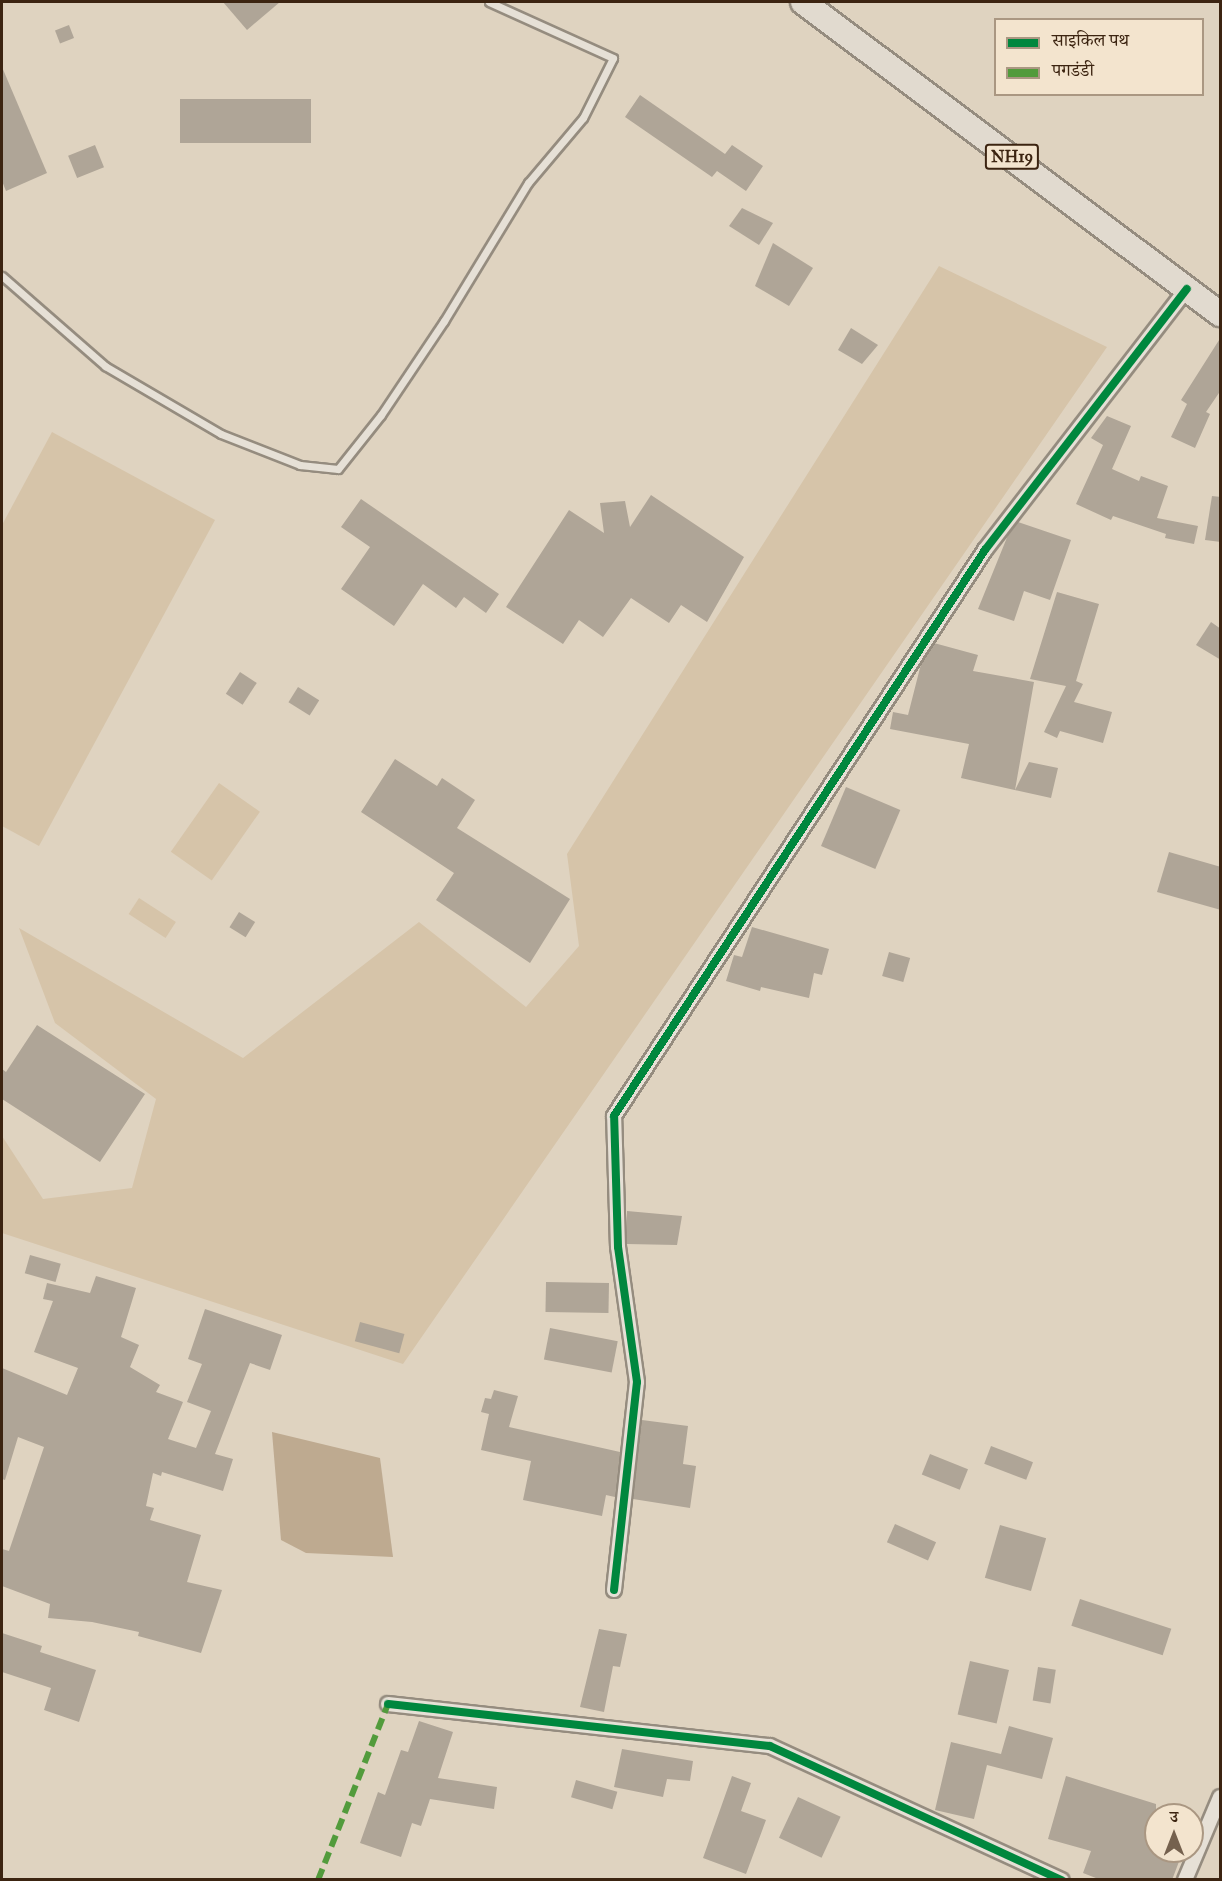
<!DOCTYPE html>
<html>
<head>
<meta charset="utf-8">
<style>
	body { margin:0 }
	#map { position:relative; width:1222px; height:1881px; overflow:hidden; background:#dfd3c0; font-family:"IM FELL Great Primer","Noto Serif Devanagari",serif }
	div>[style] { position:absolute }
	.green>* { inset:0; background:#d6c4a9; transform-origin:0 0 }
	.water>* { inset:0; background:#beaa90 }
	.building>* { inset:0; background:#afa597; transform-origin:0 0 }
	.roads { filter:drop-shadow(2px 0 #958c7f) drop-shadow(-2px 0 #958c7f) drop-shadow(0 2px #958c7f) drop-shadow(0 -2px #958c7f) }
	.service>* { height:7px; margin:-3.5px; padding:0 3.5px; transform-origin:3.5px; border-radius:3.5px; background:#e6e0d6 }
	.minor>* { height:14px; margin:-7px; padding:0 7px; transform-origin:7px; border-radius:7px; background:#e6e0d6 }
	.trunk>* { height:24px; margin:-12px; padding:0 12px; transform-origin:12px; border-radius:12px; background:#e1dacf }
	.quiet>* { height:6px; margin-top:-3px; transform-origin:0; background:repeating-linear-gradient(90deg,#529b3c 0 12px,transparent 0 18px) }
	.cycleway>* { height:8px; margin:-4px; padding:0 4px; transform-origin:4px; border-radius:4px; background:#00873e }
	span { translate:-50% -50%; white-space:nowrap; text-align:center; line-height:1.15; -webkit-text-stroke:5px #f3e4ce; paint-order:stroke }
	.shield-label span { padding:2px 4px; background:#f3e4ce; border:2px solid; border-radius:4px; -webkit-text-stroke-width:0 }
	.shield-label { font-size:16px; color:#3c2411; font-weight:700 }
	.frame { position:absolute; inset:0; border:3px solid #3c2411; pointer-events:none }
	.legend { position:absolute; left:994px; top:18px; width:210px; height:78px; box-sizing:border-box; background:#f3e4ce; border:2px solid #aa9782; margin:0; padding:8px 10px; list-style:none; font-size:18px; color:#3c2411 }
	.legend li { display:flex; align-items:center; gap:12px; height:30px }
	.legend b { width:30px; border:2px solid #aa9782 }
	.north { position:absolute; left:1144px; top:1803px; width:60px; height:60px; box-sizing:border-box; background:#f3e4ce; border:2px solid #aa9782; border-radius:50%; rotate:0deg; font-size:16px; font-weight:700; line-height:24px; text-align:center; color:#3c2411 }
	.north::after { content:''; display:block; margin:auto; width:21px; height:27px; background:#75614e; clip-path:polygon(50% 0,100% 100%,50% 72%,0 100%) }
</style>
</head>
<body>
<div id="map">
	<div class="green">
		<div style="clip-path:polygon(939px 266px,1107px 347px,403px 1364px,2px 1233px,2px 1136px,43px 1199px,132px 1188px,156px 1099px,55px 1023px,19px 928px,243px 1058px,419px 922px,526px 1007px,579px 946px,567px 854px)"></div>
		<div style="clip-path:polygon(52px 432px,215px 520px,39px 846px,2px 826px,2px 525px)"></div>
		<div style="left:219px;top:783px;width:50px;height:84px;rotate:35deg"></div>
		<div style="left:139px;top:898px;width:44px;height:19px;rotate:33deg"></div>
	</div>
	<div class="water">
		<div style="clip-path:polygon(272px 1432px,380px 1458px,393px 1557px,306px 1553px,281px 1540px)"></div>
	</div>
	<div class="building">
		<div style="clip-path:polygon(223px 2px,280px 2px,247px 30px)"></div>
		<div style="left:69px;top:25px;width:14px;height:15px;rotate:69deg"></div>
		<div style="clip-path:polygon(2px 67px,47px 173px,6px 191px,2px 181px)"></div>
		<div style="clip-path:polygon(640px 95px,725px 154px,732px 145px,763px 166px,746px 191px,717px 171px,712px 177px,625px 117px)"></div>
		<div style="left:311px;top:99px;width:44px;height:131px;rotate:90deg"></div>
		<div style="left:95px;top:145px;width:24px;height:29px;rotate:68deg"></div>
		<div style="clip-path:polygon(742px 208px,773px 223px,759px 245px,729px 226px)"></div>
		<div style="clip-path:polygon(773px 243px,813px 268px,789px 306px,755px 286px)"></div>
		<div style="clip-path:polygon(851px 328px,878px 345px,862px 364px,838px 350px)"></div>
		<div style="clip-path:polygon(1221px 337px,1221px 390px,1206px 412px,1210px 414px,1195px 448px,1171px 437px,1187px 404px,1181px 400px)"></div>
		<div style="clip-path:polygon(1107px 416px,1131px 426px,1112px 469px,1139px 481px,1141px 476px,1168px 486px,1157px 518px,1198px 526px,1194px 544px,1165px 538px,1166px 534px,1113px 516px,1111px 520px,1076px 504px,1103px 445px,1091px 438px)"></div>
		<div style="clip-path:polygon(651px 495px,744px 557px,707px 622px,681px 605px,669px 623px,631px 598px,603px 637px,579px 620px,563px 644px,506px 607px,569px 510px,604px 533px,600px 503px,625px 501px,630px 527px)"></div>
		<div style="clip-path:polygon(1212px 496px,1221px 497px,1221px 542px,1205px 540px)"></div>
		<div style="clip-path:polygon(361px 499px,499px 594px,486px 613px,464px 597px,456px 608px,423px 584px,394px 626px,341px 589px,370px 547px,341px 527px)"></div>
		<div style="clip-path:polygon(1018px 522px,1071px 540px,1050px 600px,1024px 591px,1014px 621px,978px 609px,1008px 535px)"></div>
		<div style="clip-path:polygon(1057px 592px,1099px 604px,1076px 681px,1083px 684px,1074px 702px,1112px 712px,1103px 743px,1060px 731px,1057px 738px,1044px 732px,1066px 686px,1030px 679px)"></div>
		<div style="clip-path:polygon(1211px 622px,1221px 629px,1221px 660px,1196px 645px)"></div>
		<div style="clip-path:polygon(934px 643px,978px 655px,973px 671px,1034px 682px,1015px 790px,1029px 762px,1058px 768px,1051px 798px,961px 778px,969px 744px,890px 729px,893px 712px,908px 715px,921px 664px)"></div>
		<div style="left:240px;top:672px;width:20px;height:26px;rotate:33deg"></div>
		<div style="left:298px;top:687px;width:25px;height:18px;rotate:32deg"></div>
		<div style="clip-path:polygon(395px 759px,437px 786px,442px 778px,475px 800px,457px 828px,570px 899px,530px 963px,436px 900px,454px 873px,361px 812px)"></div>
		<div style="left:846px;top:787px;width:59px;height:64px;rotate:23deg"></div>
		<div style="clip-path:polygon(1169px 852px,1221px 867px,1221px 910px,1157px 892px)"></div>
		<div style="left:239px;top:912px;width:19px;height:18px;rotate:32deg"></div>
		<div style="clip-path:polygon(752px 927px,829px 949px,822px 975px,814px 973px,809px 998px,761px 987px,760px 991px,726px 981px,734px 955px,742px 957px)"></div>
		<div style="left:889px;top:952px;width:22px;height:25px;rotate:16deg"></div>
		<div style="clip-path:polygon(37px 1025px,145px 1094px,100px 1162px,2px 1099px,2px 1069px,6px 1072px)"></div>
		<div style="clip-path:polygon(627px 1211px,682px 1216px,677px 1245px,627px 1244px)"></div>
		<div style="left:30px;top:1255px;width:32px;height:19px;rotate:16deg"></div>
		<div style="clip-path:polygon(96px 1276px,136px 1288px,121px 1337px,139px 1345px,130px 1367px,160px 1385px,156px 1392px,183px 1402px,168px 1439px,196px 1448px,211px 1411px,187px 1402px,202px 1364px,188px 1359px,205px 1309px,282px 1335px,270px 1370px,250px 1363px,215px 1454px,233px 1459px,223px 1491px,162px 1472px,161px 1476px,153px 1473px,146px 1506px,154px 1508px,150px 1520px,201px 1535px,187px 1582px,222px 1590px,201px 1653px,138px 1636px,139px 1632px,92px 1622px,48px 1618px,50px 1604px,2px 1586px,2px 1549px,9px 1551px,44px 1447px,18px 1437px,5px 1480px,2px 1479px,2px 1368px,67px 1395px,78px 1368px,34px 1352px,53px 1301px,43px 1299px,47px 1283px,90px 1293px)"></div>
		<div style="left:546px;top:1282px;width:63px;height:30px;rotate:1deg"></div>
		<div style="left:360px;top:1322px;width:46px;height:20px;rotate:15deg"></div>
		<div style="left:550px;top:1328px;width:69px;height:32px;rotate:11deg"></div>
		<div style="clip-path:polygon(494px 1390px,518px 1396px,509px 1427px,620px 1452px,615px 1497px,606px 1495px,602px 1516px,523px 1500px,531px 1461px,481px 1450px,489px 1414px,481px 1412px,485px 1398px,491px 1399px)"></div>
		<div style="clip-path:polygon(642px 1420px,688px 1426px,683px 1464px,696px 1466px,690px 1508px,633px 1499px)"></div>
		<div style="left:991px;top:1446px;width:45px;height:19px;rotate:21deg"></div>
		<div style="left:930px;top:1454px;width:41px;height:22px;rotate:22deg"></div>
		<div style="left:895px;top:1524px;width:45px;height:20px;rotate:24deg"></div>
		<div style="left:1000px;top:1525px;width:48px;height:55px;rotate:16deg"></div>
		<div style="left:1080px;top:1599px;width:96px;height:28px;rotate:18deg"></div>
		<div style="clip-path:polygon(599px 1629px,627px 1634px,620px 1667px,613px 1666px,604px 1712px,580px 1707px)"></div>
		<div style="clip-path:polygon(2px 1633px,42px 1646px,40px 1652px,96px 1670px,79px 1722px,44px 1710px,51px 1688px,2px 1672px)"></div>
		<div style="left:970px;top:1661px;width:40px;height:55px;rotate:13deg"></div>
		<div style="left:1038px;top:1667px;width:18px;height:34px;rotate:9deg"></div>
		<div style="clip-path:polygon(419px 1721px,453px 1732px,438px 1778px,497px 1787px,494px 1809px,430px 1799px,421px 1826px,412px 1823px,401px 1857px,360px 1843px,378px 1792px,385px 1795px,401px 1750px,408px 1752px)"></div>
		<div style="clip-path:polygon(1009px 1726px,1053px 1738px,1042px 1779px,987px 1765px,974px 1819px,935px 1810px,951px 1742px,1001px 1754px)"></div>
		<div style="clip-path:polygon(622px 1749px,693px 1761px,690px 1781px,667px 1779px,663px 1797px,614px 1787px)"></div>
		<div style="clip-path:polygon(732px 1776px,751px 1783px,741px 1811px,766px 1820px,746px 1874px,703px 1858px)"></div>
		<div style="clip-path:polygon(1066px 1776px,1156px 1804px,1156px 1851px,1183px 1851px,1172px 1880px,1101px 1880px,1083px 1873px,1091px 1851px,1048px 1839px)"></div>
		<div style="left:576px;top:1780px;width:43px;height:18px;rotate:16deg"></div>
		<div style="left:798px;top:1797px;width:47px;height:45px;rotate:25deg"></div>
	</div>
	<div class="roads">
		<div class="service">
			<div style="left:2px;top:276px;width:137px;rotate:41.1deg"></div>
			<div style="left:105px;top:366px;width:134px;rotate:30.4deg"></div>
			<div style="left:221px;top:434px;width:85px;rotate:21.4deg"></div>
			<div style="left:300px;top:465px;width:38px;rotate:6deg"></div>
			<div style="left:338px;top:469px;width:69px;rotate:-51.5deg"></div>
			<div style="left:381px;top:415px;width:113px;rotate:-56.2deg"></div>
			<div style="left:444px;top:321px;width:162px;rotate:-58.7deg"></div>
			<div style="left:528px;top:183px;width:85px;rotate:-49.8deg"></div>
			<div style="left:583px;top:118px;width:67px;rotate:-63.4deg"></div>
			<div style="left:613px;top:58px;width:136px;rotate:-155.7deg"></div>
		</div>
		<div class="minor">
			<div style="left:614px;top:1590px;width:209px;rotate:-83.7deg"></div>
			<div style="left:637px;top:1382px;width:136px;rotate:-98deg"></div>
			<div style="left:618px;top:1247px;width:131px;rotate:-91.7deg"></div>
			<div style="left:614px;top:1116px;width:677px;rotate:-56.76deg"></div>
			<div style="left:985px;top:550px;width:330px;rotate:-52.3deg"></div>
			<div style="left:388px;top:1704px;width:384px;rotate:6.3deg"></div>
			<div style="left:770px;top:1746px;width:321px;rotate:24.7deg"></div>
			<div style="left:1185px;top:1880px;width:90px;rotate:-67.1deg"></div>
		</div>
		<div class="trunk">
			<div style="left:803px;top:2px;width:521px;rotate:36.8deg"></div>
		</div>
	</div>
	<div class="quiet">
		<div style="left:318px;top:1880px;width:189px;rotate:-68.3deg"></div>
	</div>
	<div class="cycleway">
		<div style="left:614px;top:1590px;width:209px;rotate:-83.7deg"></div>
		<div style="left:637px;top:1382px;width:136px;rotate:-98deg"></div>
		<div style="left:618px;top:1247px;width:131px;rotate:-91.7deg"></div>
		<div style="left:614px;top:1116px;width:677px;rotate:-56.76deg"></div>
		<div style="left:985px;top:550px;width:330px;rotate:-52.3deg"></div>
		<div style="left:388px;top:1704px;width:384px;rotate:6.3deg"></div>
		<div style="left:770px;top:1746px;width:321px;rotate:24.7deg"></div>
	</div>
	<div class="shield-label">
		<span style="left:1012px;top:157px">NH19</span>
	</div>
	<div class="frame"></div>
	<ul class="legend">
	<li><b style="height:8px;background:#00873e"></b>साइकिल पथ</li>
	<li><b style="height:8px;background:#529b3c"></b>पगडंडी</li>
	</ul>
	<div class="north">उ</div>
</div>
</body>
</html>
